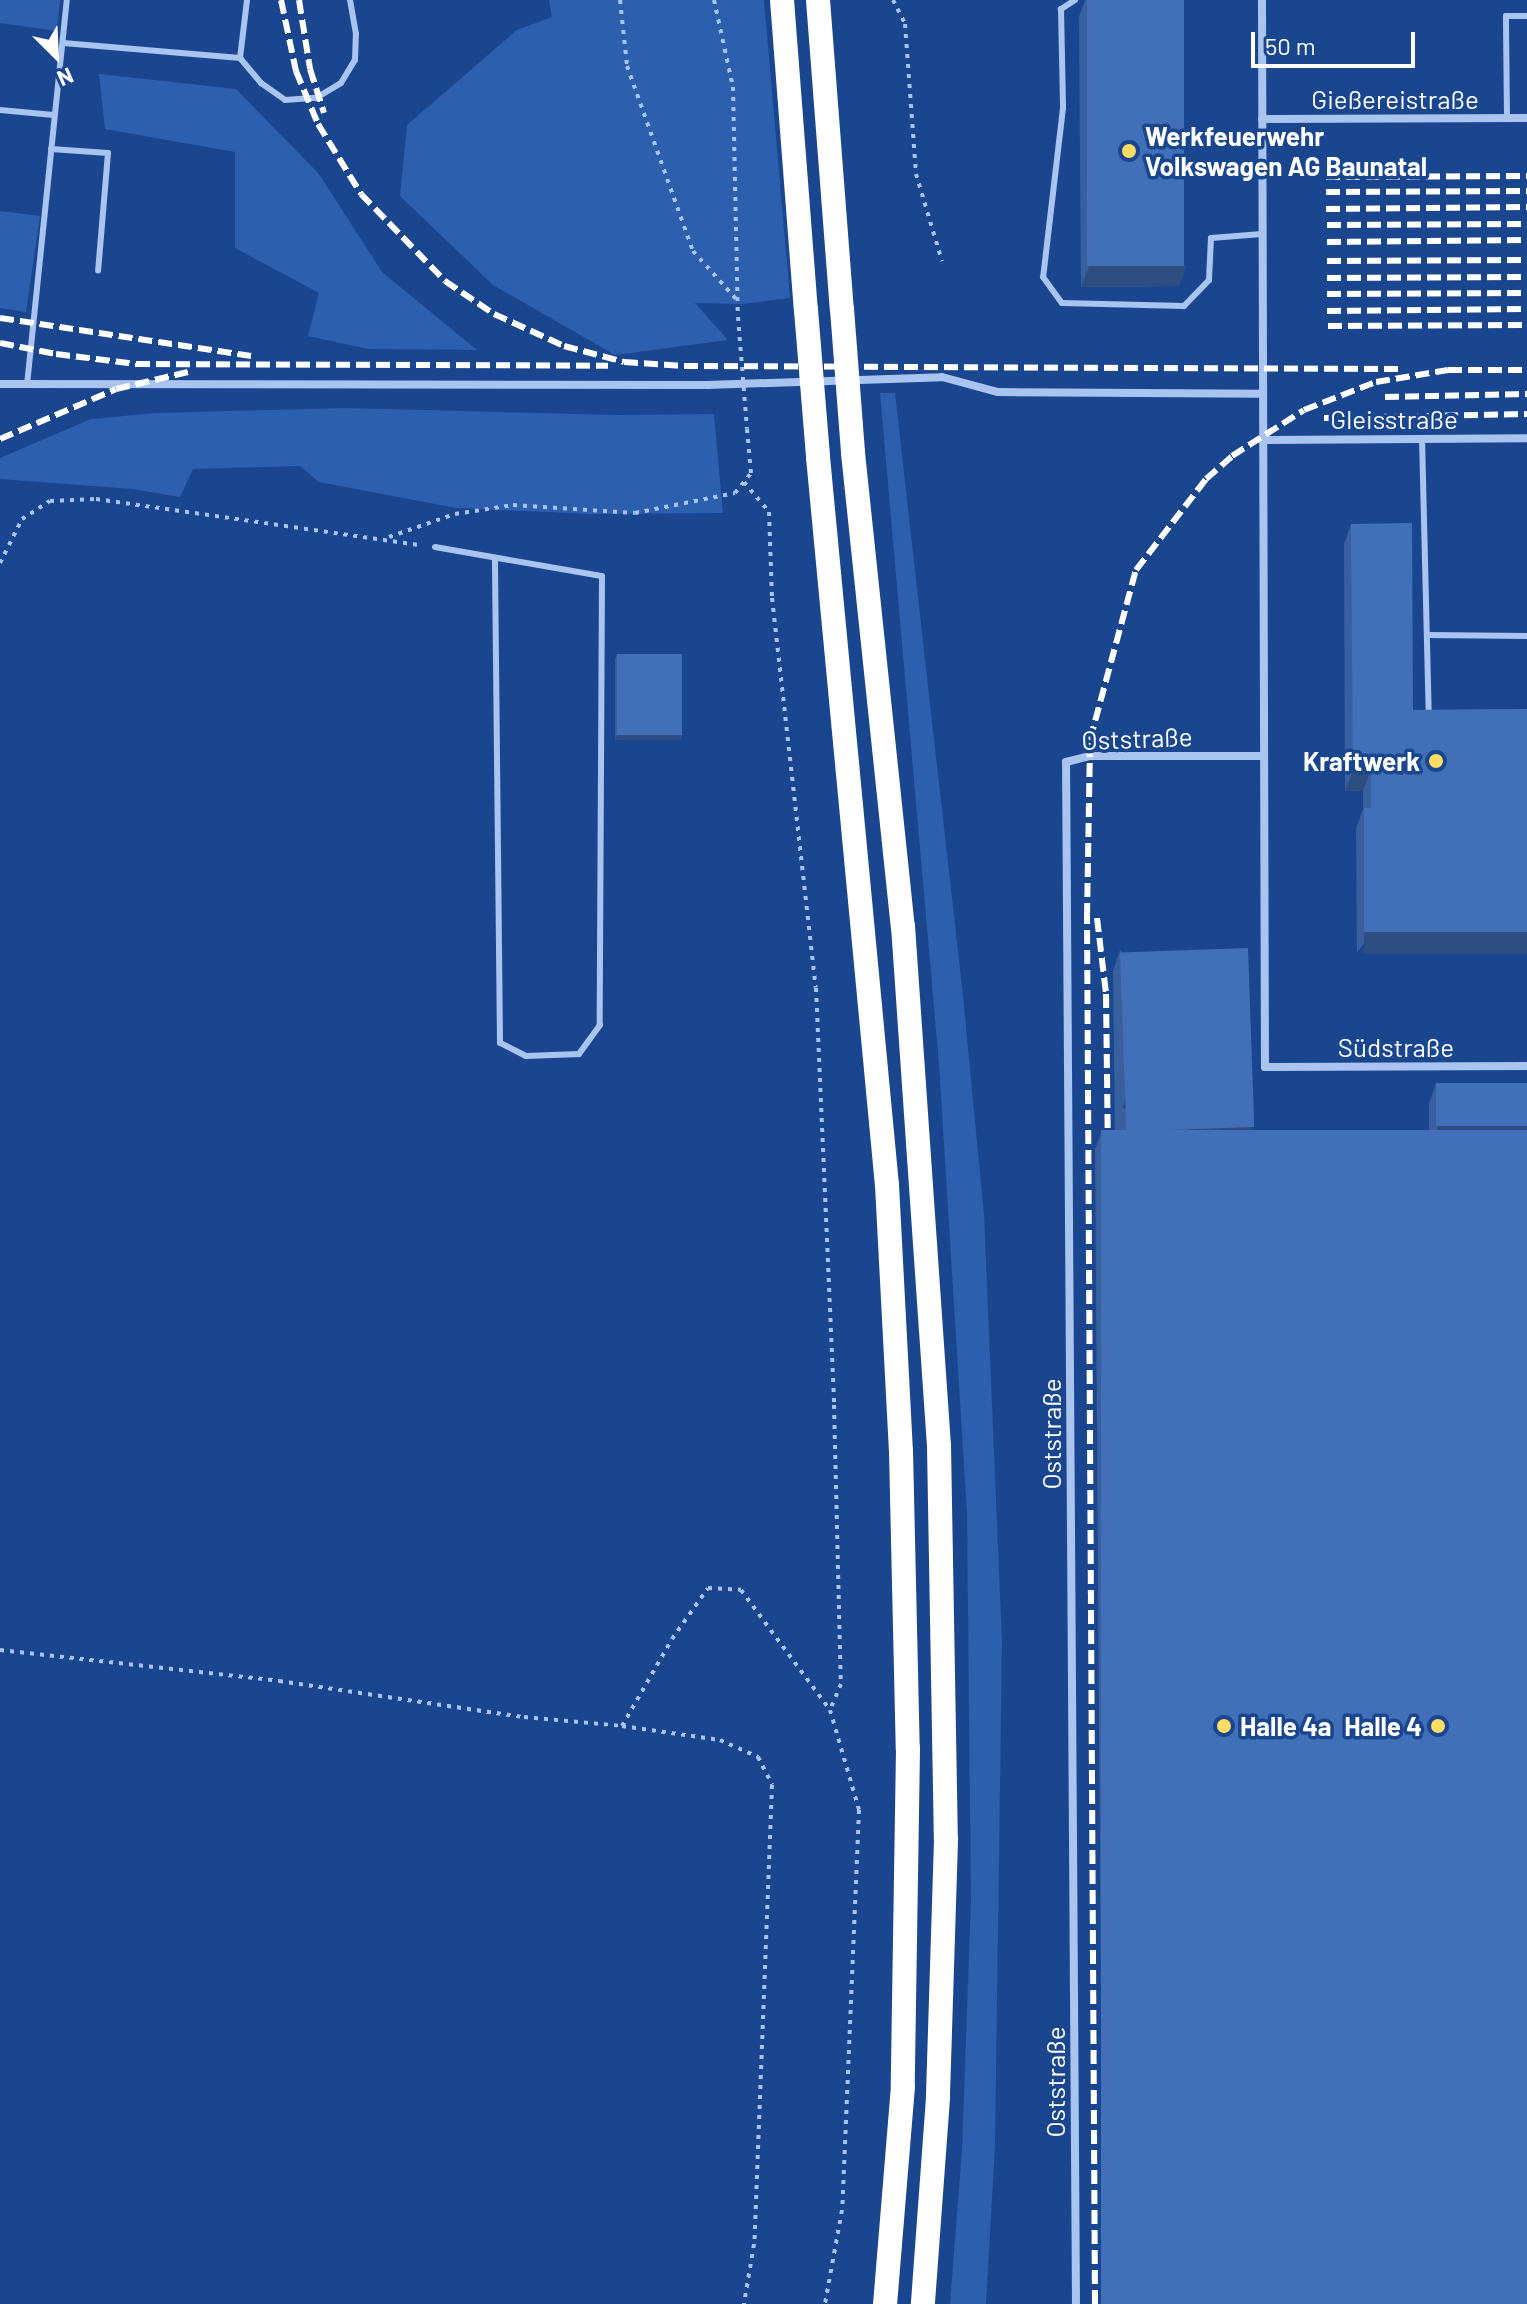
<!DOCTYPE html>
<html>
<head>
<meta charset="utf-8">
<style>
	body { margin:0 }
	#map { position:relative; width:1527px; height:2304px; overflow:hidden; background:#1a4690; font-family:Barlow,sans-serif }
	div>[style] { position:absolute }
	.green>* { inset:0; background:#2c5fae }
	.path>* { height:4px; margin-top:-2px; transform-origin:0; background:repeating-linear-gradient(90deg,#a8c4ef 0 4px,transparent 0 10px) }
	.lane>* { height:6px; margin:-3px; padding:0 3px; transform-origin:3px; border-radius:3px; background:#a8c4ef }
	.street>* { height:8px; margin:-4px; padding:0 4px; transform-origin:4px; border-radius:4px; background:#a8c4ef }
	.highway>* { height:24px; margin:-12px; padding:0 12px; transform-origin:12px; border-radius:12px; background:#fff }
	.rail>* { height:6px; margin-top:-3px; transform-origin:0; background:repeating-linear-gradient(90deg,#fff 0 14px,transparent 0 20px) }
	.path-bridge>* { height:4px; margin-top:-2px; transform-origin:0; background:repeating-linear-gradient(90deg,#a8c4ef 0 4px,transparent 0 10px) }
	.highway-bridge>* { height:24px; margin:-12px; padding:0 12px; transform-origin:12px; border-radius:12px; background:#fff }
	.wall>* { inset:0; background:#39609e }
	.shaded-wall>* { inset:0; background:#2e4e81; transform-origin:0 0 }
	.building>* { inset:0; background:#4270b8; transform-origin:0 0 }
	.dots>* { width:22px; height:22px; translate:-50% -50%; box-sizing:border-box; border:4px solid #1a4690; border-radius:50% }
	span { translate:-50% -50%; white-space:nowrap; text-align:center; line-height:1.15; -webkit-text-stroke:7px #1a4690; paint-order:stroke }
	.street-label { font-size:26px; color:#fff }
	.poi-label { font-size:26px; color:#fff; font-weight:700 }
	.left { translate:0 -50%; text-align:left }
	.right { translate:-100% -50%; text-align:right }
	.north { position:absolute; left:16px; top:16px; width:80px; height:80px; -webkit-text-stroke:6px #1a4690; paint-order:stroke; rotate:156deg; font-size:22px; font-weight:700; line-height:32px; text-align:center; color:#fff }
	.north::after { content:''; display:block; margin:auto; width:28px; height:36px; background:#fff; clip-path:polygon(50% 0,100% 100%,50% 72%,0 100%) }
	.scale { position:absolute; left:1251px; top:32px; width:164px; height:36px; box-sizing:border-box; border:4px solid #fff; border-top:0; padding-left:10px; font-size:24px; line-height:28px; white-space:nowrap; color:#fff; -webkit-text-stroke:6px #1a4690; paint-order:stroke }
</style>
</head>
<body>
<div id="map">
	<div class="green">
		<div style="clip-path:polygon(0 0,60px 0,57px 31px,0 23px)"></div>
		<div style="clip-path:polygon(549px 0,764px 0,790px 298px,743px 304px,695px 303px,728px 340px,615px 355px,493px 285px,400px 196px,407px 125px,517px 30px,552px 17px)"></div>
		<div style="clip-path:polygon(99px 74px,236px 89px,319px 174px,382px 272px,477px 350px,368px 349px,308px 336px,319px 293px,235px 248px,235px 152px,105px 129px)"></div>
		<div style="clip-path:polygon(0 211px,40px 216px,26px 312px,0 308px)"></div>
		<div style="clip-path:polygon(880px 393px,895px 393px,963px 996px,984px 1215px,1002px 1642px,995px 2145px,986px 2304px,950px 2304px,962px 2150px,971px 1900px,967px 1513px,939px 1064px)"></div>
		<div style="clip-path:polygon(344px 408px,616px 415px,714px 414px,723px 513px,590px 514px,456px 508px,319px 482px,300px 466px,193px 469px,180px 497px,133px 489px,0 479px,0 458px,91px 419px,156px 413px)"></div>
	</div>
	<div class="path">
		<div style="left:620px;top:0;width:66px;rotate:83.9deg"></div>
		<div style="left:627px;top:66px;width:196px;rotate:70.4deg"></div>
		<div style="left:693px;top:251px;width:64px;rotate:48.1deg"></div>
		<div style="left:714px;top:0;width:89px;rotate:77.7deg"></div>
		<div style="left:733px;top:87px;width:230px;rotate:88.8deg"></div>
		<div style="left:893px;top:0;width:27px;rotate:63deg"></div>
		<div style="left:905px;top:24px;width:150px;rotate:85.8deg"></div>
		<div style="left:916px;top:174px;width:91px;rotate:73.4deg"></div>
		<div style="left:744px;top:482px;width:39px;rotate:50deg"></div>
		<div style="left:769px;top:512px;width:86px;rotate:88deg"></div>
		<div style="left:772px;top:598px;width:392px;rotate:83.6deg"></div>
		<div style="left:816px;top:988px;width:417px;rotate:87.5deg"></div>
		<div style="left:834px;top:1405px;width:279px;rotate:88.6deg"></div>
		<div style="left:841px;top:1684px;width:28px;rotate:113deg"></div>
		<div style="left:389px;top:537px;width:70px;rotate:-19.2deg"></div>
		<div style="left:455px;top:514px;width:59px;rotate:-8.8deg"></div>
		<div style="left:513px;top:505px;width:122px;rotate:3.8deg"></div>
		<div style="left:635px;top:513px;width:102px;rotate:-11.3deg"></div>
		<div style="left:735px;top:493px;width:26px;rotate:-51deg"></div>
		<div style="left:751px;top:473px;width:44px;rotate:-95.2deg"></div>
		<div style="left:0;top:563px;width:49px;rotate:-63.4deg"></div>
		<div style="left:22px;top:519px;width:33px;rotate:-33deg"></div>
		<div style="left:50px;top:501px;width:46px;rotate:-2.5deg"></div>
		<div style="left:96px;top:499px;width:328px;rotate:8.1deg"></div>
		<div style="left:0;top:1650px;width:281px;rotate:6.3deg"></div>
		<div style="left:279px;top:1681px;width:248px;rotate:8.4deg"></div>
		<div style="left:524px;top:1717px;width:98px;rotate:5.2deg"></div>
		<div style="left:622px;top:1726px;width:100px;rotate:-60.1deg"></div>
		<div style="left:672px;top:1639px;width:62px;rotate:-54.8deg"></div>
		<div style="left:708px;top:1588px;width:33px;rotate:3deg"></div>
		<div style="left:741px;top:1590px;width:149px;rotate:53.4deg"></div>
		<div style="left:830px;top:1710px;width:104px;rotate:73.8deg"></div>
		<div style="left:859px;top:1810px;width:400px;rotate:92.4deg"></div>
		<div style="left:842px;top:2210px;width:96px;rotate:100.3deg"></div>
		<div style="left:622px;top:1726px;width:99px;rotate:8.1deg"></div>
		<div style="left:720px;top:1740px;width:42px;rotate:24.1deg"></div>
		<div style="left:758px;top:1757px;width:31px;rotate:63deg"></div>
		<div style="left:772px;top:1785px;width:459px;rotate:92.2deg"></div>
		<div style="left:754px;top:2244px;width:61px;rotate:99.5deg"></div>
	</div>
	<div class="lane">
		<div style="left:1075px;top:0;width:17px;rotate:147deg"></div>
		<div style="left:1061px;top:9px;width:99px;rotate:88.8deg"></div>
		<div style="left:1063px;top:108px;width:170px;rotate:96.7deg"></div>
		<div style="left:1043px;top:277px;width:32px;rotate:54deg"></div>
		<div style="left:1062px;top:303px;width:122px;rotate:1.4deg"></div>
		<div style="left:1184px;top:306px;width:36px;rotate:-46deg"></div>
		<div style="left:1209px;top:280px;width:42px;rotate:-87.3deg"></div>
		<div style="left:1211px;top:238px;width:51px;rotate:-4.5deg"></div>
		<div style="left:63px;top:43px;width:178px;rotate:4.8deg"></div>
		<div style="left:240px;top:58px;width:33px;rotate:50deg"></div>
		<div style="left:261px;top:83px;width:29px;rotate:35deg"></div>
		<div style="left:285px;top:100px;width:31px;rotate:-4deg"></div>
		<div style="left:316px;top:98px;width:29px;rotate:-31deg"></div>
		<div style="left:341px;top:83px;width:27px;rotate:-59deg"></div>
		<div style="left:355px;top:60px;width:26px;rotate:-88deg"></div>
		<div style="left:356px;top:34px;width:35px;rotate:-100deg"></div>
		<div style="left:240px;top:58px;width:58px;rotate:-83.1deg"></div>
		<div style="left:0;top:110px;width:54px;rotate:5.3deg"></div>
		<div style="left:1507px;top:118px;width:102px;rotate:-90.6deg"></div>
		<div style="left:1506px;top:16px;width:21px"></div>
		<div style="left:51px;top:149px;width:57px;rotate:4deg"></div>
		<div style="left:108px;top:153px;width:118px;rotate:94.8deg"></div>
		<div style="left:27px;top:385px;width:387px;rotate:-84.1deg"></div>
		<div style="left:1422px;top:438px;width:277px;rotate:88.6deg"></div>
		<div style="left:435px;top:547px;width:169px;rotate:9.9deg"></div>
		<div style="left:602px;top:576px;width:449px;rotate:90.3deg"></div>
		<div style="left:600px;top:1025px;width:36px;rotate:126deg"></div>
		<div style="left:579px;top:1054px;width:53px;rotate:177.8deg"></div>
		<div style="left:526px;top:1056px;width:29px;rotate:-153deg"></div>
		<div style="left:500px;top:1043px;width:485px;rotate:-90.6deg"></div>
		<div style="left:1427px;top:635px;width:100px;rotate:0.6deg"></div>
	</div>
	<div class="street">
		<div style="left:1262px;top:0;width:1067px;rotate:89.84deg"></div>
		<div style="left:1265px;top:1067px;width:262px;rotate:-0.2deg"></div>
		<div style="left:1262px;top:119px;width:265px;rotate:-0.2deg"></div>
		<div style="left:0;top:384px;width:707px;rotate:0.08deg"></div>
		<div style="left:707px;top:385px;width:235px;rotate:-1.9deg"></div>
		<div style="left:942px;top:377px;width:58px;rotate:15deg"></div>
		<div style="left:998px;top:392px;width:264px;rotate:0.4deg"></div>
		<div style="left:1262px;top:440px;width:265px;rotate:-0.4deg"></div>
		<div style="left:1076px;top:2304px;width:1542px;rotate:-90.37deg"></div>
		<div style="left:1066px;top:762px;width:25px;rotate:-14deg"></div>
		<div style="left:1090px;top:756px;width:173px"></div>
	</div>
	<div class="highway">
		<div style="left:782px;top:0;width:311px;rotate:85.6deg"></div>
		<div style="left:818px;top:0;width:310px;rotate:85.6deg"></div>
		<div style="left:853px;top:453px;width:476px;rotate:84deg"></div>
		<div style="left:903px;top:926px;width:521px;rotate:86.04deg"></div>
		<div style="left:939px;top:1446px;width:394px;rotate:89deg"></div>
		<div style="left:946px;top:1840px;width:258px;rotate:91.8deg"></div>
		<div style="left:938px;top:2098px;width:207px;rotate:94.2deg"></div>
		<div style="left:818px;top:457px;width:731px;rotate:84.59deg"></div>
		<div style="left:887px;top:1185px;width:266px;rotate:87deg"></div>
		<div style="left:901px;top:1451px;width:298px;rotate:88.7deg"></div>
		<div style="left:908px;top:1749px;width:337px;rotate:90.9deg"></div>
		<div style="left:903px;top:2086px;width:219px;rotate:94.7deg"></div>
	</div>
	<div class="rail">
		<div style="left:281px;top:0;width:73px;rotate:78.1deg"></div>
		<div style="left:296px;top:71px;width:57px;rotate:67.5deg"></div>
		<div style="left:318px;top:124px;width:82px;rotate:58.4deg"></div>
		<div style="left:361px;top:194px;width:121px;rotate:46deg"></div>
		<div style="left:445px;top:281px;width:59px;rotate:34deg"></div>
		<div style="left:494px;top:314px;width:77px;rotate:24.6deg"></div>
		<div style="left:564px;top:346px;width:62px;rotate:14.9deg"></div>
		<div style="left:624px;top:362px;width:60px;rotate:3.8deg"></div>
		<div style="left:684px;top:366px;width:716px;rotate:0.24deg"></div>
		<div style="left:299px;top:0;width:70px;rotate:80.9deg"></div>
		<div style="left:310px;top:69px;width:46px;rotate:72.3deg"></div>
		<div style="left:1326px;top:177px;width:201px;rotate:-0.3deg"></div>
		<div style="left:1326px;top:192px;width:201px;rotate:-0.3deg"></div>
		<div style="left:1326px;top:209px;width:201px;rotate:-0.6deg"></div>
		<div style="left:1327px;top:225px;width:200px;rotate:-0.3deg"></div>
		<div style="left:1327px;top:242px;width:200px;rotate:-0.6deg"></div>
		<div style="left:1327px;top:261px;width:200px;rotate:-0.3deg"></div>
		<div style="left:1327px;top:278px;width:200px;rotate:-0.3deg"></div>
		<div style="left:1327px;top:294px;width:200px;rotate:-0.3deg"></div>
		<div style="left:1327px;top:311px;width:200px;rotate:-0.6deg"></div>
		<div style="left:0;top:318px;width:254px;rotate:8.6deg"></div>
		<div style="left:1328px;top:326px;width:199px;rotate:-0.3deg"></div>
		<div style="left:0;top:343px;width:57px;rotate:11.1deg"></div>
		<div style="left:56px;top:354px;width:81px;rotate:7.1deg"></div>
		<div style="left:136px;top:364px;width:472px;rotate:0.2deg"></div>
		<div style="left:1385px;top:397px;width:142px;rotate:-1.2deg"></div>
		<div style="left:1324px;top:418px;width:203px;rotate:-1.1deg"></div>
		<div style="left:0;top:439px;width:126px;rotate:-23.3deg"></div>
		<div style="left:116px;top:389px;width:74px;rotate:-13.3deg"></div>
		<div style="left:1097px;top:918px;width:77px;rotate:83.2deg"></div>
		<div style="left:1106px;top:994px;width:155px;rotate:89.3deg"></div>
		<div style="left:1095px;top:2304px;width:1387px;rotate:-90.33deg"></div>
		<div style="left:1087px;top:917px;width:177px;rotate:-89deg"></div>
		<div style="left:1090px;top:740px;width:176px;rotate:-74.9deg"></div>
		<div style="left:1136px;top:570px;width:115px;rotate:-52.4deg"></div>
		<div style="left:1206px;top:479px;width:35px;rotate:-41deg"></div>
		<div style="left:1232px;top:456px;width:85px;rotate:-32.6deg"></div>
		<div style="left:1304px;top:410px;width:77px;rotate:-21.3deg"></div>
		<div style="left:1376px;top:382px;width:73px;rotate:-9.5deg"></div>
		<div style="left:1448px;top:370px;width:79px"></div>
	</div>
	<div class="path-bridge">
		<div style="left:738px;top:317px;width:112px;rotate:85.4deg"></div>
	</div>
	<div class="highway-bridge">
		<div style="left:842px;top:309px;width:144px;rotate:85.6deg"></div>
		<div style="left:806px;top:310px;width:147px;rotate:85.3deg"></div>
	</div>
	<div class="wall">
		<div style="clip-path:polygon(1085px 0,1184px 0,1179px 286px,1081px 287px,1079px 17px)"></div>
		<div style="clip-path:polygon(1351px 524px,1413px 710px,1527px 709px,1357px 953px,1356px 829px,1363px 809px,1363px 791px,1345px 791px,1344px 544px)"></div>
		<div style="clip-path:polygon(617px 654px,682px 734px,680px 740px,615px 740px,615px 660px)"></div>
		<div style="clip-path:polygon(1120px 950px,1251px 1132px,1429px 1131px,1429px 1104px,1436px 1083px,1527px 2304px,1103px 2304px,1095px 1149px,1101px 1133px,1115px 1133px,1113px 971px)"></div>
	</div>
	<div class="shaded-wall">
		<div style="clip-path:polygon(1187px 265px,1179px 286px,1081px 287px,1089px 266px)"></div>
		<div style="clip-path:polygon(682px 734px,680px 740px,615px 740px,617px 735px)"></div>
		<div style="clip-path:polygon(1353px 770px,1371px 770px,1363px 791px,1345px 791px)"></div>
		<div style="left:1364px;top:932px;width:163px;height:22px"></div>
		<div style="left:1527px;top:1125px;width:21px;height:90px;rotate:90deg"></div>
		<div style="left:1253px;top:1127px;width:22px;height:130px;rotate:108deg"></div>
	</div>
	<div class="building">
		<div style="left:1087px;top:0;width:97px;height:266px"></div>
		<div style="clip-path:polygon(1412px 523px,1413px 710px,1527px 709px,1527px 932px,1364px 932px,1364px 808px,1371px 808px,1371px 770px,1353px 770px,1351px 524px)"></div>
		<div style="left:617px;top:654px;width:65px;height:81px"></div>
		<div style="left:1248px;top:948px;width:179px;height:128px;rotate:88deg"></div>
		<div style="left:1436px;top:1083px;width:91px;height:43px"></div>
		<div style="left:1527px;top:1130px;width:1174px;height:426px;rotate:90deg"></div>
	</div>
	<div class="dots">
		<div style="left:1129px;top:151px;background:#ffdc65"></div>
		<div style="left:1436px;top:761px;background:#ffdc65"></div>
		<div style="left:1224px;top:1726px;background:#ffdc65"></div>
		<div style="left:1438px;top:1726px;background:#ffdc65"></div>
	</div>
	<div class="street-label">
		<span style="left:1395px;top:99px">Gießereistraße</span>
		<span style="left:1394px;top:419px">Gleisstraße</span>
		<span style="left:1137px;top:738px;rotate:-2deg">Oststraße</span>
		<span style="left:1396px;top:1047px">Südstraße</span>
		<span style="left:1051px;top:1434px;rotate:-90deg">Oststraße</span>
		<span style="left:1055px;top:2082px;rotate:-90deg">Oststraße</span>
	</div>
	<div class="poi-label">
		<span class="left" style="left:1145px;top:151px">Werkfeuerwehr<br>Volkswagen AG Baunatal</span>
		<span class="right" style="left:1420px;top:761px">Kraftwerk</span>
		<span class="left" style="left:1240px;top:1726px">Halle 4a</span>
		<span class="right" style="left:1422px;top:1726px">Halle 4</span>
	</div>
	<div class="north">N</div>
	<div class="scale">50 m</div>
</div>
</body>
</html>
